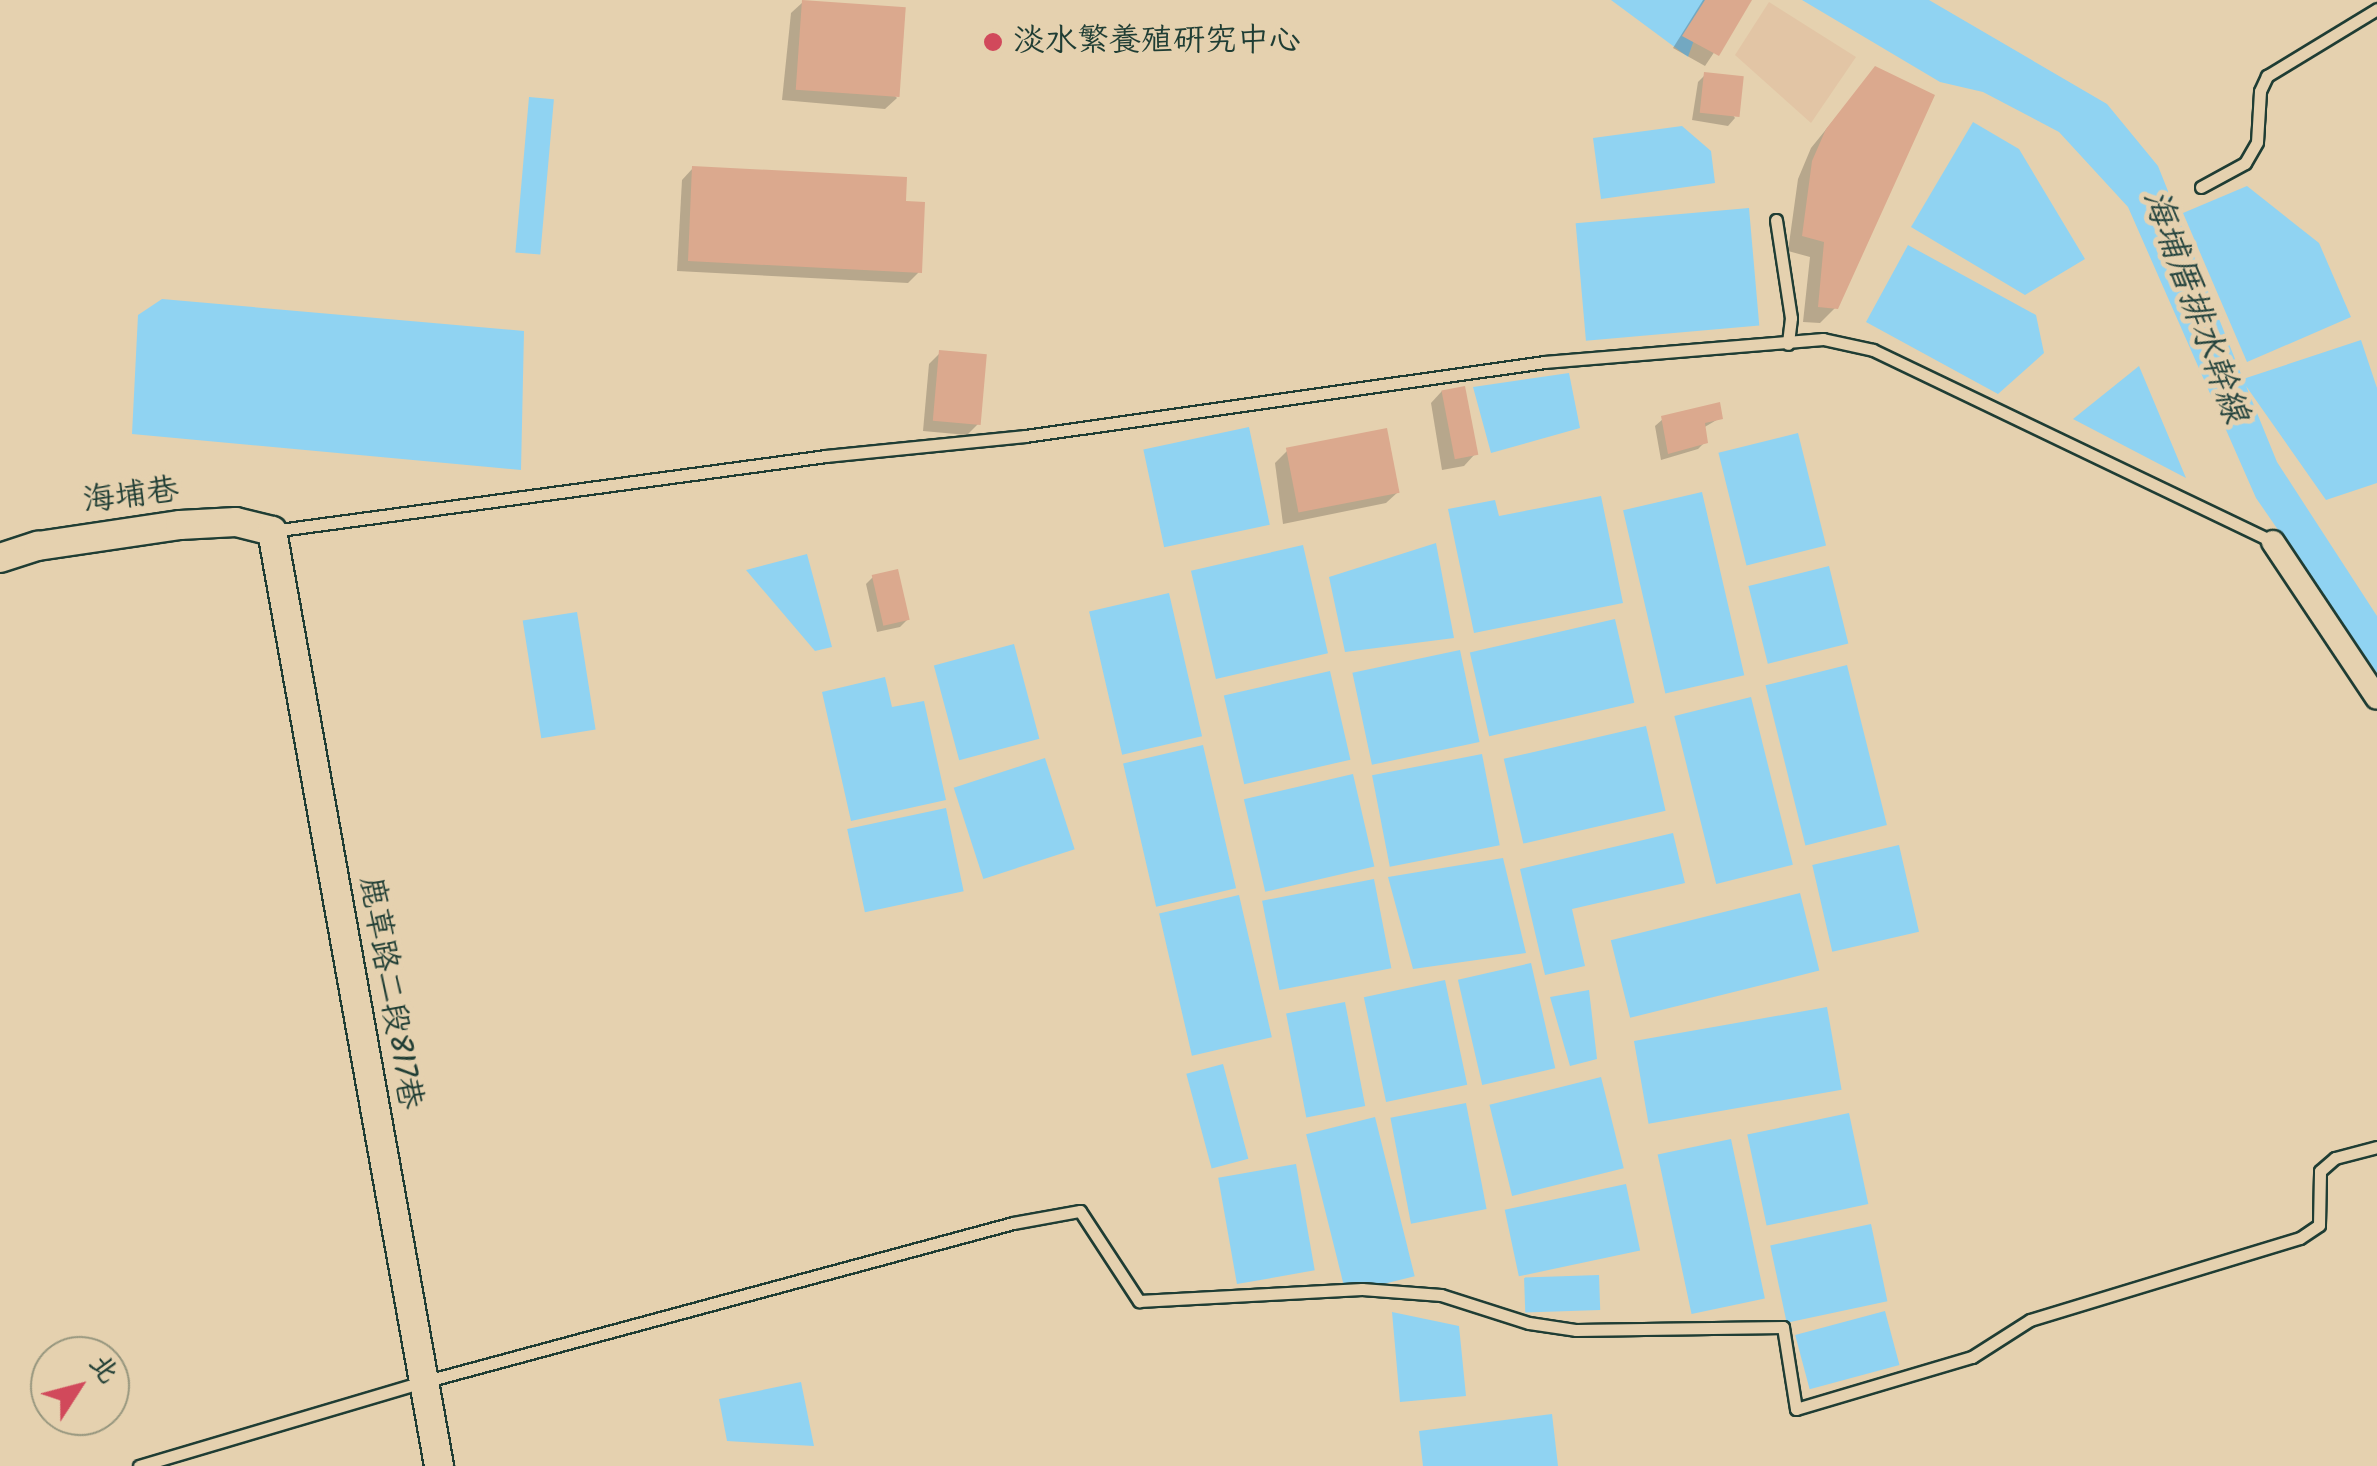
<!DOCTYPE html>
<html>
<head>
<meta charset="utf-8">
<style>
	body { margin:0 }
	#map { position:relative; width:2377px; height:1466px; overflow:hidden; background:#e5d1af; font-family:Kalam,"LXGW WenKai TC",sans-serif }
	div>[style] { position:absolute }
	.built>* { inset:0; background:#e2c5a5 }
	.water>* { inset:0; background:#90d3f2; transform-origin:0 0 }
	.shadow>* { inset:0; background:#0003 }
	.building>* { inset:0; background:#dba98e; transform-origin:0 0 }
	.roads { filter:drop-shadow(2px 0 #1f3d34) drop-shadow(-2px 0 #1f3d34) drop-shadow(0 2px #1f3d34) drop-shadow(0 -2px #1f3d34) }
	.service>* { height:11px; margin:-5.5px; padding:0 5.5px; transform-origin:5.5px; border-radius:5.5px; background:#e5d1af }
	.minor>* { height:22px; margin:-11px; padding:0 11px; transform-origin:11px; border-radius:11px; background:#e5d1af }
	.tertiary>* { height:28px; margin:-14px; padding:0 14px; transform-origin:14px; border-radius:14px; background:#e5d1af }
	.dots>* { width:28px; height:28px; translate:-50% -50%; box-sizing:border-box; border:5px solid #e5d1af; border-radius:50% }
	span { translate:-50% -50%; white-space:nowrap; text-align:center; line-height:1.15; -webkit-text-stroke:10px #e5d1af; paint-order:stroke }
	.poi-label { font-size:32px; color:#1f3d34 }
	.left { translate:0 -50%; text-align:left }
	.street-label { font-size:32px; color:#1f3d34 }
	.water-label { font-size:35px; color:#25443e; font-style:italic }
	.north { position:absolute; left:30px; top:1336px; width:100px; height:100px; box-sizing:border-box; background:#e5d1af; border:2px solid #96967e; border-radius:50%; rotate:54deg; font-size:28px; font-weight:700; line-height:40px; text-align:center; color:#1f3d34 }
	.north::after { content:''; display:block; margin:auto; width:35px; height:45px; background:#d1495b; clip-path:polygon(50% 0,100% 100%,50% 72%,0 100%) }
</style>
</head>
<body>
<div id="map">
	<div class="built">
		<div style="clip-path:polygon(1769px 2px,1856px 57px,1811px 123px,1735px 55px)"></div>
	</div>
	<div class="water">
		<div style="clip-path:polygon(1611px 0,1708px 0,1688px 57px)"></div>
		<div style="clip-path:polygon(1802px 0,1929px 0,2107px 104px,2158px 166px,2243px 379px,2361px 340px,2377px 388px,2377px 483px,2326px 500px,2246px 386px,2277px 462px,2377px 616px,2377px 673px,2256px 498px,2128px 207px,2059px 132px,1983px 92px,1940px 82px)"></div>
		<div style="left:529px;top:97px;width:25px;height:156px;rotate:5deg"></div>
		<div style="clip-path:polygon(1973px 122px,2019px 149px,2085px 259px,2025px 295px,1911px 227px)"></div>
		<div style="clip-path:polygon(1682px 126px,1711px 151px,1715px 183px,1601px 199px,1593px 138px)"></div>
		<div style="clip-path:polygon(2247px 186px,2319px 243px,2351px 317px,2247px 362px,2183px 213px)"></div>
		<div style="left:1749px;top:208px;width:118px;height:174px;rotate:85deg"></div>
		<div style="clip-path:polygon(1908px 245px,2036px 315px,2044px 353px,1998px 394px,1866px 322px)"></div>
		<div style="clip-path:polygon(162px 299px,524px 331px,521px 470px,132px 434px,138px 315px)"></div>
		<div style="clip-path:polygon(2139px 366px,2186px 478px,2073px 419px)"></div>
		<div style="clip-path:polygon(1569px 373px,1580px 428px,1491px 453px,1473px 387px)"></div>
		<div style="left:1249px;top:427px;width:100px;height:108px;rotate:78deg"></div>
		<div style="left:1798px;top:433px;width:116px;height:82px;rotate:76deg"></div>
		<div style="left:1702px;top:492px;width:188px;height:81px;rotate:77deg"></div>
		<div style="clip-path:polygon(1601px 496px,1623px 603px,1474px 633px,1448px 509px,1495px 500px,1499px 516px)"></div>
		<div style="clip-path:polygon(1436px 543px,1454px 638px,1345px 652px,1329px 577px)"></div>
		<div style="left:1303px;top:545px;width:111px;height:115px;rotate:77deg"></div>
		<div style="clip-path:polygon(807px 554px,832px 647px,815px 651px,746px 570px)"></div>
		<div style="left:1829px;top:566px;width:80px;height:83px;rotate:76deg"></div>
		<div style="left:1169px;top:593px;width:147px;height:82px;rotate:77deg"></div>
		<div style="left:577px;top:612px;width:119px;height:55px;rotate:81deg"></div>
		<div style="left:1615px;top:619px;width:86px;height:149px;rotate:77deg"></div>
		<div style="left:1014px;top:644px;width:98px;height:83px;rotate:75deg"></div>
		<div style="left:1460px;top:650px;width:94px;height:110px;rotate:78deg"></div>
		<div style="left:1847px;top:665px;width:165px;height:84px;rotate:76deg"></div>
		<div style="left:1330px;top:671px;width:91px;height:109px;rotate:77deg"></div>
		<div style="clip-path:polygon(885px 677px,892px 707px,924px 701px,946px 800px,851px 821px,822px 692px)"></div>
		<div style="left:1751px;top:697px;width:173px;height:79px;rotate:76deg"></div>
		<div style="left:1646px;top:726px;width:87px;height:146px;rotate:77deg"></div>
		<div style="left:1203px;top:745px;width:147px;height:82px;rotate:77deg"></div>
		<div style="left:1482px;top:754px;width:93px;height:112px;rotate:79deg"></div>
		<div style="left:1045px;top:758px;width:96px;height:96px;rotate:72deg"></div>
		<div style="left:1353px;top:774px;width:95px;height:112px;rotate:77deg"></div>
		<div style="left:946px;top:808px;width:85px;height:101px;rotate:78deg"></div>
		<div style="clip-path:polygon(1673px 833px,1685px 883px,1572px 909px,1585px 966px,1545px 975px,1520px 869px)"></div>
		<div style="left:1899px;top:845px;width:89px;height:89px;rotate:77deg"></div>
		<div style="clip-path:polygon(1503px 858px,1526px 953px,1413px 969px,1388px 877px)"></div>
		<div style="left:1374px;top:879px;width:91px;height:114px;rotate:79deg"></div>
		<div style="left:1800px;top:893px;width:80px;height:195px;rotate:76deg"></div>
		<div style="left:1239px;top:895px;width:146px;height:82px;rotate:77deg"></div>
		<div style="left:1531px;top:963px;width:108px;height:75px;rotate:77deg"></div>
		<div style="left:1445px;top:980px;width:107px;height:83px;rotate:78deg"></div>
		<div style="clip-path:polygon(1589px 990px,1597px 1059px,1570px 1066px,1550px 997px)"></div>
		<div style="left:1345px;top:1002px;width:106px;height:60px;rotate:79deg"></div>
		<div style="left:1827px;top:1007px;width:84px;height:196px;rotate:80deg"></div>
		<div style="left:1223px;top:1064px;width:98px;height:38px;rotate:75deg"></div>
		<div style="left:1601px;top:1077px;width:94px;height:115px;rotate:76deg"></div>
		<div style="left:1466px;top:1103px;width:108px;height:77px;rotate:79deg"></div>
		<div style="left:1849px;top:1113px;width:93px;height:104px;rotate:78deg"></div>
		<div style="left:1375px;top:1117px;width:164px;height:71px;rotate:76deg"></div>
		<div style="left:1731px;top:1139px;width:163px;height:75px;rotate:78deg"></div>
		<div style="left:1296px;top:1164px;width:108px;height:79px;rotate:80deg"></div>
		<div style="left:1626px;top:1184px;width:68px;height:124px;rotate:78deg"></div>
		<div style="left:1871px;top:1224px;width:79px;height:103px;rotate:78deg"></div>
		<div style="left:1599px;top:1275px;width:35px;height:75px;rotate:88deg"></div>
		<div style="left:1885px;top:1311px;width:56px;height:93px;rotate:75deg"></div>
		<div style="clip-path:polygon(1392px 1312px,1459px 1326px,1466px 1396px,1400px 1402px)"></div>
		<div style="clip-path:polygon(801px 1382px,814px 1446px,727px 1441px,719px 1399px)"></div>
		<div style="clip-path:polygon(1552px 1414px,1558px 1466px,1423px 1466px,1419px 1431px)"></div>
	</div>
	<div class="shadow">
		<div style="clip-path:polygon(1703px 0,1749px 0,1705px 66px,1673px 48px)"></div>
		<div style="clip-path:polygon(803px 2px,897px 98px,885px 109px,782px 100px,791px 13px)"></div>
		<div style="clip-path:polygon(1875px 69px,1836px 307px,1820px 323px,1803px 322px,1810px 257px,1788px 251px,1798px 179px,1811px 148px)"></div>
		<div style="clip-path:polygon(1705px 75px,1735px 118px,1728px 126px,1692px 120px,1698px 82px)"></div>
		<div style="clip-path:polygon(693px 168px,903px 203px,919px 272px,908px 283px,677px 271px,682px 180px)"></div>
		<div style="clip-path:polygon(940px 353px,978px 424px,967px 435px,923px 431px,929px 364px)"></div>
		<div style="clip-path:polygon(1442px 391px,1475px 454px,1464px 466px,1442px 470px,1431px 403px)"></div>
		<div style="clip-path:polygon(1720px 418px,1703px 428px,1705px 442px,1698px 449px,1661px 460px,1655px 426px,1663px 419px)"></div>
		<div style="clip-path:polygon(1287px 451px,1398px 492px,1386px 503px,1283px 524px,1275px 463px)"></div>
		<div style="clip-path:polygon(873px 577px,907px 620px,900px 627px,877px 632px,866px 584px)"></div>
	</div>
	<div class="building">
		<div style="left:802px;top:0;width:104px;height:90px;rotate:4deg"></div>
		<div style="clip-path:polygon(1705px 0,1752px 0,1719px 56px,1682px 36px)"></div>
		<div style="clip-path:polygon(1875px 66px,1935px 95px,1838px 309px,1818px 307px,1824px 242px,1802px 236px,1812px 161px,1826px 129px)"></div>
		<div style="left:1704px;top:72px;width:40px;height:41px;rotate:6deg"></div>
		<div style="clip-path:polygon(692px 166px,907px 177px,906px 201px,925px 202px,922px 273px,688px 261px)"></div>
		<div style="left:939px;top:350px;width:48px;height:71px;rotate:5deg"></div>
		<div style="left:1465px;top:386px;width:70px;height:24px;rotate:79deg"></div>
		<div style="clip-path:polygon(1720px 402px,1723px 419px,1705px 423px,1708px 443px,1668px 454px,1661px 416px)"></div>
		<div style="left:1387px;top:428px;width:66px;height:103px;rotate:79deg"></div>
		<div style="left:898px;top:569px;width:52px;height:27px;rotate:77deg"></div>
	</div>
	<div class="roads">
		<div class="service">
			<div style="left:2201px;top:187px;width:50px;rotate:-28.6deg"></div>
			<div style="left:2245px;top:163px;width:24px;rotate:-60deg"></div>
			<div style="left:2257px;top:142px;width:51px;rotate:-86.6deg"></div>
			<div style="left:2260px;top:91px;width:17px;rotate:-65deg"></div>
			<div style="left:2267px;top:76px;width:129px;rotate:-31.3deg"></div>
			<div style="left:1776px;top:220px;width:99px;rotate:81.3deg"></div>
			<div style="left:1791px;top:318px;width:26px;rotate:97deg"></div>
			<div style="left:272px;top:531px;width:559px;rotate:-7.71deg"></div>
			<div style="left:826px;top:456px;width:200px;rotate:-5.7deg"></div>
			<div style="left:1025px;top:436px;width:524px;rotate:-8.11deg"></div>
			<div style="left:1544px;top:362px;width:280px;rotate:-4.7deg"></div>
			<div style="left:1823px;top:339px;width:51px;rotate:12.4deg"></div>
			<div style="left:1873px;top:350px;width:444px;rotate:25.6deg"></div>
			<div style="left:139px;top:1466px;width:296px;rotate:-16.5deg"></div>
			<div style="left:423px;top:1382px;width:611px;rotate:-15.08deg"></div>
			<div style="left:1013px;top:1223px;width:68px;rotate:-10.2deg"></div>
			<div style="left:1080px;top:1211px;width:108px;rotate:56.8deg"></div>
			<div style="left:1139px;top:1301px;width:223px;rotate:-3.1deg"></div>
			<div style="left:1362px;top:1289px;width:79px;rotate:4.3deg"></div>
			<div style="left:1441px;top:1295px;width:92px;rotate:17.7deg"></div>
			<div style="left:1529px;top:1323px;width:48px;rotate:8.5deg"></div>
			<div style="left:1576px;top:1330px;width:207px;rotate:-0.8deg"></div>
			<div style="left:1783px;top:1327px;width:83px;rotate:81deg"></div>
			<div style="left:1796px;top:1409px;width:184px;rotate:-16.5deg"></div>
			<div style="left:1972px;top:1357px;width:69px;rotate:-32.5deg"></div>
			<div style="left:2030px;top:1320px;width:282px;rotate:-16.9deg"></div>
			<div style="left:2300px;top:1238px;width:23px;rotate:-34deg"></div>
			<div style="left:2319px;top:1225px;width:54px;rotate:-88.9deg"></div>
			<div style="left:2320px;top:1171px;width:20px;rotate:-41deg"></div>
			<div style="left:2335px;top:1158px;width:43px;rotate:-14.7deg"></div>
		</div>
		<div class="minor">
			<div style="left:2273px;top:542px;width:187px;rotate:56.3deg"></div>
		</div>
		<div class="tertiary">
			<div style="left:0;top:558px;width:40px;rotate:-18deg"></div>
			<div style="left:38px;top:546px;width:144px;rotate:-8.4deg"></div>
			<div style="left:180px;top:525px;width:56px;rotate:-3.1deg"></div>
			<div style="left:236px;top:522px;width:37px;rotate:14deg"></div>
			<div style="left:272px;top:531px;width:950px;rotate:79.87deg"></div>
		</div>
	</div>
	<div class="dots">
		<div style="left:993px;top:42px;background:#d1495b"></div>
	</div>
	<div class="poi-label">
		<span class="left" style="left:1013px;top:42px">淡水繁養殖研究中心</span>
	</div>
	<div class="street-label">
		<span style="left:131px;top:497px;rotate:-7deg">海埔巷</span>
		<span style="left:389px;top:993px;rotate:80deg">鹿草路二段817巷</span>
	</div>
	<div class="water-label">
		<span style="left:2194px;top:307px;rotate:70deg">海埔厝排水幹線</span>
	</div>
	<div class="north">北</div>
</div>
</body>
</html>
